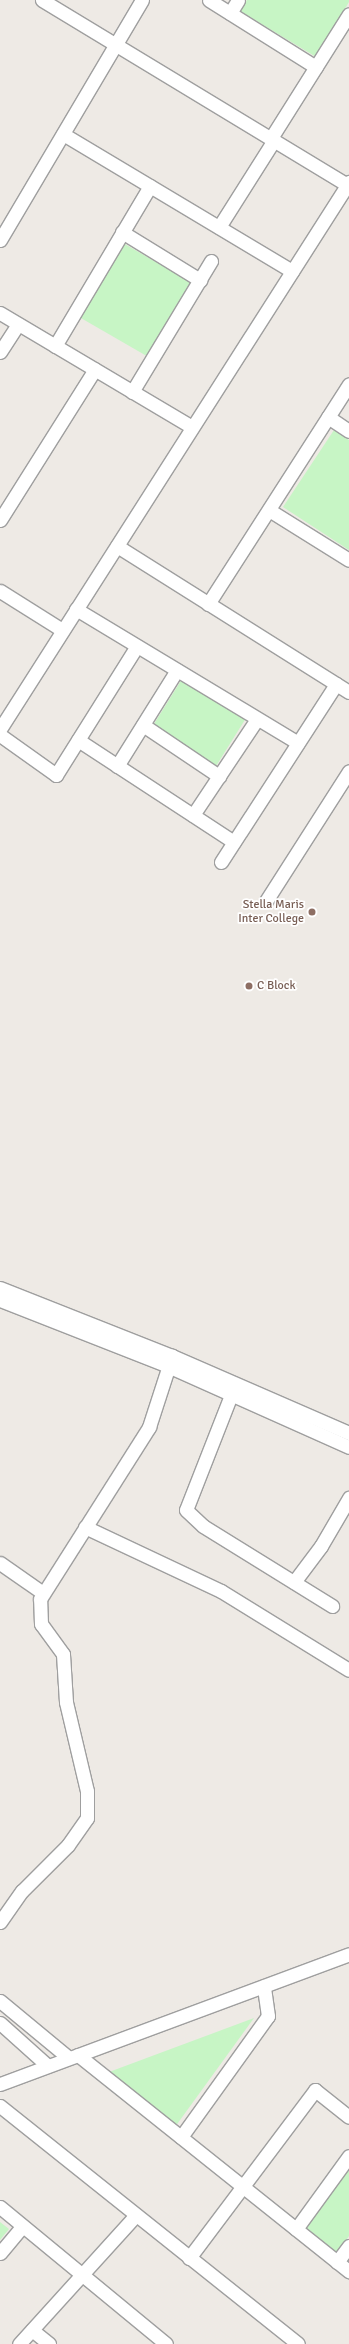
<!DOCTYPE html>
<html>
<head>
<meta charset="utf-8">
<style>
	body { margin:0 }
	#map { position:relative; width:349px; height:2344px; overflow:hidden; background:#eeeae5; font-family:Signika,sans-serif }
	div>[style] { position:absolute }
	.park>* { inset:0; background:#c7f5c5; transform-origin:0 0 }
	.roads { filter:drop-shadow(1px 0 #9f9f9f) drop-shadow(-1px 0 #9f9f9f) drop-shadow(0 1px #9f9f9f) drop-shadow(0 -1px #9f9f9f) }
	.minor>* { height:13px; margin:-6.5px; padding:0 6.5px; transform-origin:6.5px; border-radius:6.5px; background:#fff }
	.dots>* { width:11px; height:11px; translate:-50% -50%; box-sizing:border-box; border:2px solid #fff; border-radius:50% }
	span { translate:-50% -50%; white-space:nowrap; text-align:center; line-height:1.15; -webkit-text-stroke:3.5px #fff; paint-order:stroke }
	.education-label { font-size:12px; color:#785e54 }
	.right { translate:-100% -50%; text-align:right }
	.left { translate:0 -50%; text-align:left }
</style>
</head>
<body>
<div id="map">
	<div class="park">
		<div style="clip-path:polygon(247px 0,349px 0,349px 2px,316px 57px,240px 11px)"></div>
		<div style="left:123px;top:243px;width:78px;height:86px;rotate:30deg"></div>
		<div style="clip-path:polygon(334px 430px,349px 440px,349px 550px,283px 507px)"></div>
		<div style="left:182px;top:679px;width:75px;height:56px;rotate:32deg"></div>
		<div style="clip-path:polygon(254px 2018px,175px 2127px,109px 2072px)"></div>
		<div style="clip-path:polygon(349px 2167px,349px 2236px,336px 2254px,303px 2230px)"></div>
		<div style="clip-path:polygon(0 2222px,9px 2229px,0 2240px)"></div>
	</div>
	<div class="roads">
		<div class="minor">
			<div style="left:42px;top:0;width:359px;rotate:31.2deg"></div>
			<div style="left:209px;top:0;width:126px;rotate:32.1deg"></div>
			<div style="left:230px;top:13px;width:15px;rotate:-58deg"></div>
			<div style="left:63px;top:134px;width:267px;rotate:30.9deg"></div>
			<div style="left:271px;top:138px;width:146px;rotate:-57.8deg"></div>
			<div style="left:219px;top:227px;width:103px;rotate:-57.7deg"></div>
			<div style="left:122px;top:232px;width:92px;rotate:31.6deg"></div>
			<div style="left:0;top:240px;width:279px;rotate:-59.4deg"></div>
			<div style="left:0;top:313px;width:223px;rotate:30.7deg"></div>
			<div style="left:55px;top:346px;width:186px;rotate:-59.3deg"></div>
			<div style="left:0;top:352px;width:33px;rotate:-57deg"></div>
			<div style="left:132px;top:392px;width:153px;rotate:-58.9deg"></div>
			<div style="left:328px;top:417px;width:25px;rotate:34deg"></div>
			<div style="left:269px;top:510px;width:94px;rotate:32deg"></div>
			<div style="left:0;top:520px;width:178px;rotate:-57.8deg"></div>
			<div style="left:117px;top:546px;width:274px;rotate:32.2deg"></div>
			<div style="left:0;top:591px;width:73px;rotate:32.2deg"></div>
			<div style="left:208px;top:604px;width:261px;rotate:-57.3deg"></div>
			<div style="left:76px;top:609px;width:259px;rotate:31.1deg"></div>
			<div style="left:143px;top:725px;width:92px;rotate:33.9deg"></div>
			<div style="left:0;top:729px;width:649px;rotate:-57.46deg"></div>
			<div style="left:0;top:735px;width:69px;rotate:35.5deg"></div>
			<div style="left:56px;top:775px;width:152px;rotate:-57.9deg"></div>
			<div style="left:78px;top:740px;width:186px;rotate:33.2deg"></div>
			<div style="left:117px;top:766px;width:113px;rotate:-58deg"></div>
			<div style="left:193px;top:815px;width:115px;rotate:-56.3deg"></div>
			<div style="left:221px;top:862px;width:212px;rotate:-57.1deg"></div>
			<div style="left:266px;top:901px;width:154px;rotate:-57.4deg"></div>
			<div style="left:0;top:1288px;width:185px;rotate:21.6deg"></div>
			<div style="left:0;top:1300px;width:180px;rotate:21.4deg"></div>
			<div style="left:168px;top:1366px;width:198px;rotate:24.1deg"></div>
			<div style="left:231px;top:1395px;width:123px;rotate:111.4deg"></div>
			<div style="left:186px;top:1510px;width:23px;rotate:43deg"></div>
			<div style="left:203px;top:1526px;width:152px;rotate:31.8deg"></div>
			<div style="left:85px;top:1527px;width:150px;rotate:25.2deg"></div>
			<div style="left:221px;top:1591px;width:150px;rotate:31.7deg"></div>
			<div style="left:0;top:1563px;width:52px;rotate:34.9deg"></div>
			<div style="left:294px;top:1582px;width:45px;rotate:-53.1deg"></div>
			<div style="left:321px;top:1546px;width:56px;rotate:-59.7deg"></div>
			<div style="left:0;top:1922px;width:38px;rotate:-55deg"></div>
			<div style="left:22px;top:1891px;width:65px;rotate:-45deg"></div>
			<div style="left:68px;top:1845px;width:33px;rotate:-55deg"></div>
			<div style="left:87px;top:1818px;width:27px;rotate:-90deg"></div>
			<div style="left:87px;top:1791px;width:91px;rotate:-103.3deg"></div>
			<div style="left:66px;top:1702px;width:48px;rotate:-93.6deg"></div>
			<div style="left:63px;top:1654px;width:37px;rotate:-126deg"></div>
			<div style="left:41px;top:1624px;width:25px;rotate:-92deg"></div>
			<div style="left:40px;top:1599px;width:204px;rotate:-57.6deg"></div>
			<div style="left:149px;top:1427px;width:75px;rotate:-72.1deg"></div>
			<div style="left:172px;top:1356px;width:193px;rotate:23.5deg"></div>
			<div style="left:0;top:2001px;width:89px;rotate:39.6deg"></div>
			<div style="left:0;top:2023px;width:64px;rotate:41.9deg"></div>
			<div style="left:78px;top:2055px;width:347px;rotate:38.6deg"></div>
			<div style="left:0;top:2084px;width:372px;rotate:-20.4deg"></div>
			<div style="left:0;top:2106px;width:381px;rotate:38.6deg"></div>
			<div style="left:181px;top:2137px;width:149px;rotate:-54.3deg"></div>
			<div style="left:268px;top:2016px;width:30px;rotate:-98deg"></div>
			<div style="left:0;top:2207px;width:215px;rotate:39.5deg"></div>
			<div style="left:296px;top:2229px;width:90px;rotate:-54deg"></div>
			<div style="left:0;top:2253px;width:35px;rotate:-50deg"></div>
			<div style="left:189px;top:2258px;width:210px;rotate:-53.1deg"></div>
			<div style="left:315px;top:2090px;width:43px;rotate:38.5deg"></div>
			<div style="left:337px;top:2262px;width:20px;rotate:-53deg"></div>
			<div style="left:32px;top:2330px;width:22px;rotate:39deg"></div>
			<div style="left:19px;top:2344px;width:174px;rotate:-47.8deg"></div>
		</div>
	</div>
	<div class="dots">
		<div style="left:312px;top:912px;background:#8d6e63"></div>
		<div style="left:249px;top:986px;background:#8d6e63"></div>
	</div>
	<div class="education-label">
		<span class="right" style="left:304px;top:912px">Stella Maris<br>Inter College</span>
		<span class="left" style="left:257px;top:986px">C Block</span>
	</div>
</div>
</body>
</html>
